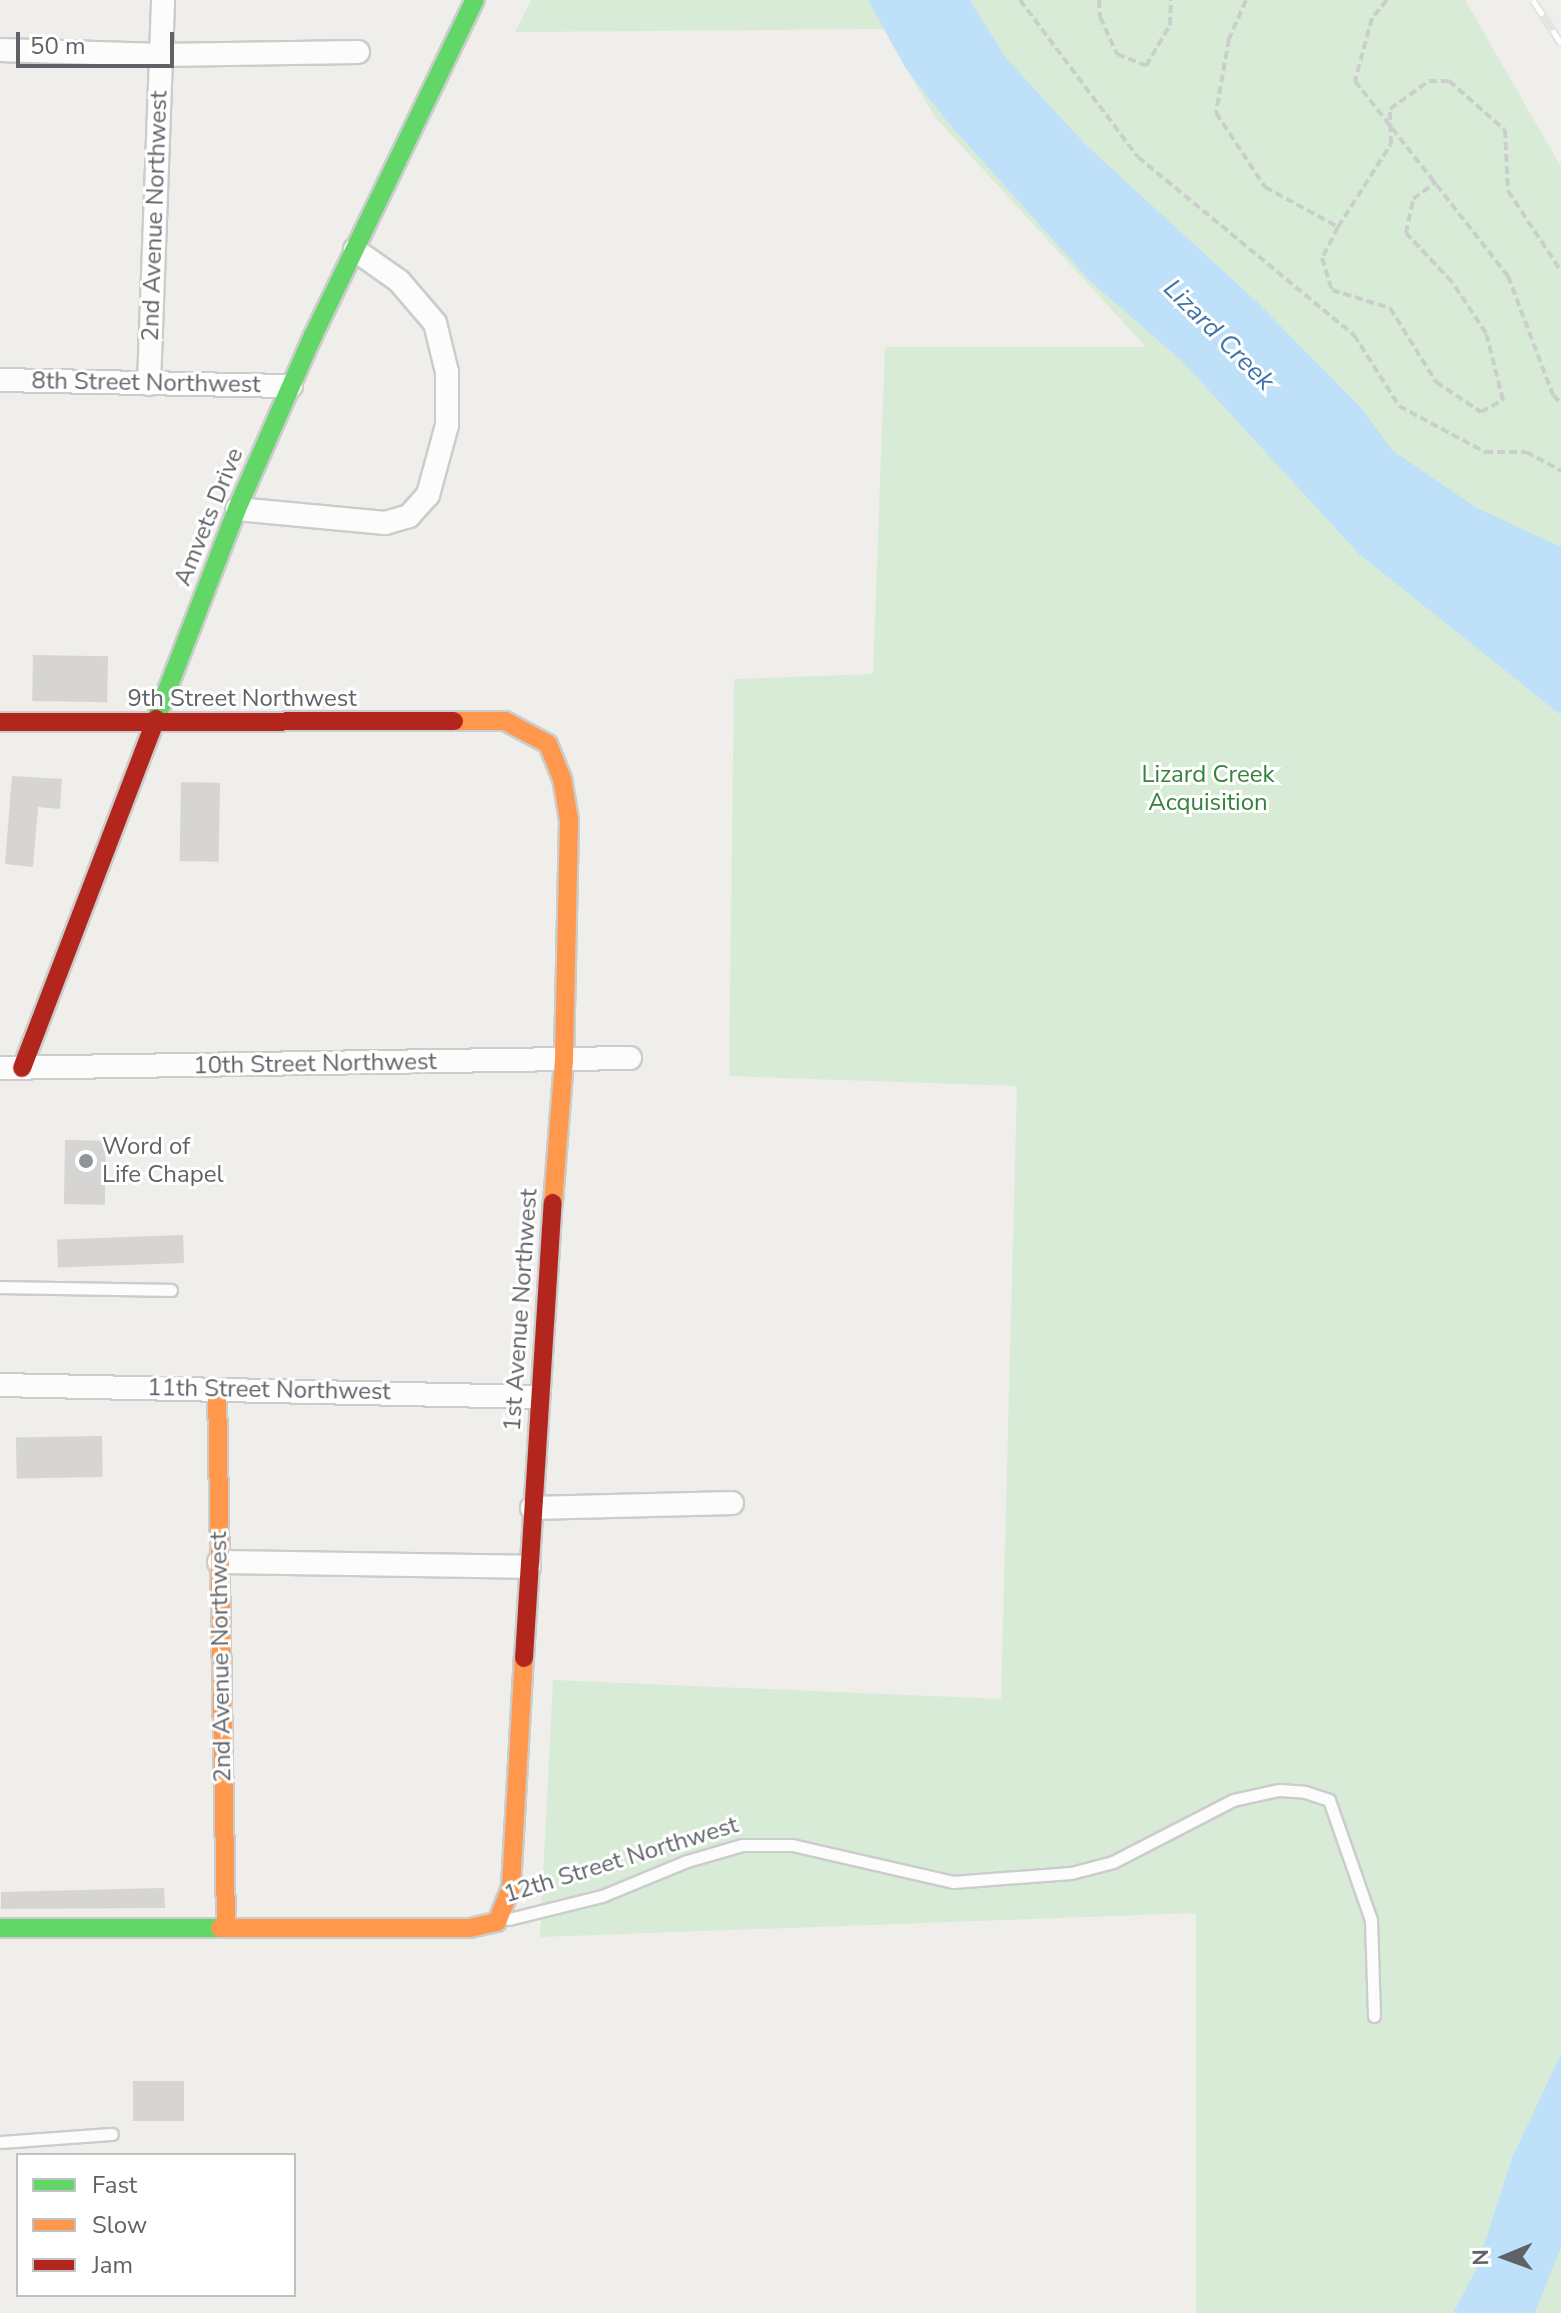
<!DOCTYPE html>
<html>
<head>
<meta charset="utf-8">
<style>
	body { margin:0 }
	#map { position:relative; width:1561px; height:2313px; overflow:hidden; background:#efeeea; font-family:"Nunito Sans",sans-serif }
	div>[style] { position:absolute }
	.green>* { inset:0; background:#d8ebd6 }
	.water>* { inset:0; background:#bfe0f9 }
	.building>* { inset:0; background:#d6d5d3; transform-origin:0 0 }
	.path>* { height:4px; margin-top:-2px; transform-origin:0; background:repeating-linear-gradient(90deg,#cacfcc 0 8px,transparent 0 12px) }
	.roads { filter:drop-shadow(2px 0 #cbcccc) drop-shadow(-2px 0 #cbcccc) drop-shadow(0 2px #cbcccc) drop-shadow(0 -2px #cbcccc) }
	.lane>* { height:11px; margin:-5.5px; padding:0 5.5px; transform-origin:5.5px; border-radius:5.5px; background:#fdfcfc }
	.street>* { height:22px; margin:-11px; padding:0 11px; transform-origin:11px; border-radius:11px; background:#fdfcfc }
	.fast>* { height:18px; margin:-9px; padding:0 9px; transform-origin:9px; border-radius:9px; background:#63d668 }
	.slow>* { height:18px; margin:-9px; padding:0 9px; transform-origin:9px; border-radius:9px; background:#ff974d }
	.jam>* { height:18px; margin:-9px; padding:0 9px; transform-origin:9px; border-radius:9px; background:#b3261e }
	.rail>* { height:9px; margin-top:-4.5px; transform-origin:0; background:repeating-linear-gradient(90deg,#fff 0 18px,#e4e4e4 0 36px); box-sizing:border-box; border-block:2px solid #e4e4e4 }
	.dots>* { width:22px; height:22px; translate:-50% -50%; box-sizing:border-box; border:4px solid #fff; border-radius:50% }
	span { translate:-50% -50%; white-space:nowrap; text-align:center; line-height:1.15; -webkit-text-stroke:6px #fff; paint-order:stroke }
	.street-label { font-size:24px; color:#5f6368 }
	.park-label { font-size:24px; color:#348238 }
	.poi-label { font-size:24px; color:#5f6368 }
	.left { translate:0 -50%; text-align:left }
	.water-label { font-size:26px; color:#4174aa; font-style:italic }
	.legend { position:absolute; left:16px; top:2153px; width:280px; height:144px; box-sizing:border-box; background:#fff; border:2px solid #bfc1c3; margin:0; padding:10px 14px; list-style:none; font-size:24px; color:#5f6368 }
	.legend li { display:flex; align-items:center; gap:16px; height:40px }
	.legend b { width:40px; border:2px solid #bfc1c3 }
	.north { position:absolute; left:1465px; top:2217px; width:80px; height:80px; -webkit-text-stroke:6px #fff; paint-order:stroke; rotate:269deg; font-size:22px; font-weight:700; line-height:32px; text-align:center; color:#5f6368 }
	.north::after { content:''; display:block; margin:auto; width:28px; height:36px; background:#5f6368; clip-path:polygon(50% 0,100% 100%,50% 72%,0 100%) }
	.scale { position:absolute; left:16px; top:32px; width:158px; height:36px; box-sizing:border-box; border:4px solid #5f6368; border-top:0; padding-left:10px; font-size:24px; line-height:28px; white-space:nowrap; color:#5f6368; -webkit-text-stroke:6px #fff; paint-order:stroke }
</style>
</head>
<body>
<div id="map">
	<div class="green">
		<div style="clip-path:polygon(531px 0,1465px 0,1561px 167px,1561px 2313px,1196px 2313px,1196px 1913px,540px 1937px,553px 1680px,1001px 1699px,1017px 1086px,729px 1076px,734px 679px,873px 674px,885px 347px,1146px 347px,934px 116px,884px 29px,515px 32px)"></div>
	</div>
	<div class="water">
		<div style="clip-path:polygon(868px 0,970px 0,1006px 58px,1085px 144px,1257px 302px,1362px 409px,1393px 451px,1477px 508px,1561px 547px,1561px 715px,1359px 554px,1182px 361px,1091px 282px,951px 126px,906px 69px)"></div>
		<div style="clip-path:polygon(1561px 2054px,1561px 2247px,1535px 2313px,1453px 2313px,1476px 2270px,1512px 2158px)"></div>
	</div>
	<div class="building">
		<div style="left:33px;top:655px;width:75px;height:46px;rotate:1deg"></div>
		<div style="clip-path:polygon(12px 776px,62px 779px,60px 809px,38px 807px,33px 867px,5px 864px)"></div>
		<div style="left:181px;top:782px;width:39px;height:79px;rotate:1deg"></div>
		<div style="left:65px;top:1140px;width:41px;height:64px;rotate:1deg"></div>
		<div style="left:183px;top:1235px;width:28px;height:126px;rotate:88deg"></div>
		<div style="left:102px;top:1436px;width:41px;height:86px;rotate:89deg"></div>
		<div style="clip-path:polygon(164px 1888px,165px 1908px,1px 1909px,1px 1892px)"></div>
		<div style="left:184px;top:2081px;width:40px;height:51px;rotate:90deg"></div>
	</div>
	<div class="path">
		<div style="left:1020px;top:0;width:196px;rotate:53.1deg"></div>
		<div style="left:1138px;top:157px;width:280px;rotate:39.5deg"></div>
		<div style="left:1354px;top:335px;width:84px;rotate:57.6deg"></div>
		<div style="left:1399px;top:406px;width:98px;rotate:28.1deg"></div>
		<div style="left:1485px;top:452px;width:41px"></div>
		<div style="left:1526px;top:452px;width:40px;rotate:28deg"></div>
		<div style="left:1099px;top:0;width:17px;rotate:87deg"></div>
		<div style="left:1100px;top:17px;width:41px;rotate:65.3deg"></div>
		<div style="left:1117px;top:54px;width:31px;rotate:22deg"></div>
		<div style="left:1146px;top:66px;width:48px;rotate:-59.7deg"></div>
		<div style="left:1170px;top:25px;width:25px;rotate:-88deg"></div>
		<div style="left:1246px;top:0;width:43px;rotate:113.6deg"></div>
		<div style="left:1229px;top:39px;width:75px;rotate:100deg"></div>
		<div style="left:1216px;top:113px;width:89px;rotate:56.5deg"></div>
		<div style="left:1265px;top:187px;width:83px;rotate:28.7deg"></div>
		<div style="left:1338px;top:227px;width:98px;rotate:-57.4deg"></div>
		<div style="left:1391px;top:144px;width:35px;rotate:-92deg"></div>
		<div style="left:1390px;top:109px;width:48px;rotate:-35.7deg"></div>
		<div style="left:1429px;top:81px;width:20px"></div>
		<div style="left:1449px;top:81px;width:74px;rotate:41.2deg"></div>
		<div style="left:1505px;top:130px;width:61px;rotate:87.2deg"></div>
		<div style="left:1508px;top:191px;width:96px;rotate:56.5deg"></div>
		<div style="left:1387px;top:0;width:23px;rotate:130deg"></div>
		<div style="left:1372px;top:18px;width:65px;rotate:105.1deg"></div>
		<div style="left:1355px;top:81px;width:248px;rotate:51.9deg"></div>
		<div style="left:1508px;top:276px;width:127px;rotate:69.3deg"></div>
		<div style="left:1553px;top:395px;width:11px;rotate:45deg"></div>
		<div style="left:1338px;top:227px;width:35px;rotate:117deg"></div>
		<div style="left:1322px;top:258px;width:34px;rotate:73deg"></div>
		<div style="left:1332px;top:290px;width:61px;rotate:17.2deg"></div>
		<div style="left:1390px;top:308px;width:87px;rotate:58.1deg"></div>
		<div style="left:1436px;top:382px;width:54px;rotate:33.7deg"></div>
		<div style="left:1481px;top:412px;width:25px;rotate:-29deg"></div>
		<div style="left:1503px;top:400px;width:69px;rotate:-104.2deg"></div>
		<div style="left:1486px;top:333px;width:61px;rotate:-123.7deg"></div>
		<div style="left:1452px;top:282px;width:67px;rotate:-133.2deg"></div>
		<div style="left:1406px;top:233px;width:35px;rotate:-78deg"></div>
		<div style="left:1413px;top:199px;width:29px;rotate:-36deg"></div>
	</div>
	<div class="roads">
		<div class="lane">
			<div style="left:0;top:1287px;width:171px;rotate:1deg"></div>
			<div style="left:509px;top:1919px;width:96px;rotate:-13.9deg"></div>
			<div style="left:602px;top:1896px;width:92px;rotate:-22.4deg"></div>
			<div style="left:687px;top:1861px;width:57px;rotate:-16.2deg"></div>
			<div style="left:742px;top:1845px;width:50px"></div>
			<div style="left:792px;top:1845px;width:165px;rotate:12.9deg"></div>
			<div style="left:953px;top:1882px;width:118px;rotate:-4.4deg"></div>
			<div style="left:1071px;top:1873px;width:43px;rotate:-14.7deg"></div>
			<div style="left:1113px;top:1862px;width:135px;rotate:-27.3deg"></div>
			<div style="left:1233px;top:1800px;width:47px;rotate:-12.3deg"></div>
			<div style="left:1279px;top:1790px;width:26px;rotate:4deg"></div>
			<div style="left:1305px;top:1792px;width:25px;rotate:18deg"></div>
			<div style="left:1329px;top:1800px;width:127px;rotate:70.7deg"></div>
			<div style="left:1371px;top:1920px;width:96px;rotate:88.2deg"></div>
			<div style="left:0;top:2142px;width:112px;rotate:-4.1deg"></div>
		</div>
		<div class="street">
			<div style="left:0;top:50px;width:161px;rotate:1.8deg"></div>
			<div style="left:161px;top:55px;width:197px;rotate:-0.9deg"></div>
			<div style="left:0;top:380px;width:291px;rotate:1.2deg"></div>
			<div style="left:149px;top:384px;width:384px;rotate:-87.9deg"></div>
			<div style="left:237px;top:509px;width:149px;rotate:5.4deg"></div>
			<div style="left:385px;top:523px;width:25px;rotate:-16deg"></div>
			<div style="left:409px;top:516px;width:28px;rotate:-48deg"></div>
			<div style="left:428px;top:495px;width:73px;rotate:-74.8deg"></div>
			<div style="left:447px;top:425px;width:53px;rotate:-90deg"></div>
			<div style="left:447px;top:372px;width:50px;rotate:-103.8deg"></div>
			<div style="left:435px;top:323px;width:55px;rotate:-130.6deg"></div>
			<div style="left:399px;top:281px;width:54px;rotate:-144.8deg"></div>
			<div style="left:0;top:1068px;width:630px;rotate:-0.91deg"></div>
			<div style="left:0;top:1385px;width:538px;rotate:1.28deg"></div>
			<div style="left:532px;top:1508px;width:200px;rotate:-1.4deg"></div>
			<div style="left:219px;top:1562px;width:310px;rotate:0.9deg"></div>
		</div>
		<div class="fast">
			<div style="left:156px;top:719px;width:225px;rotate:-68.9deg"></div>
			<div style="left:237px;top:509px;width:189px;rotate:-66.3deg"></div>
			<div style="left:313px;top:336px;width:373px;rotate:-64.3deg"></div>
			<div style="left:0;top:1928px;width:220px"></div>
		</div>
		<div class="slow">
			<div style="left:454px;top:721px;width:51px"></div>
			<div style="left:505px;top:721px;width:49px;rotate:28.1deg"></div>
			<div style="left:548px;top:744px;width:37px;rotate:68deg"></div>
			<div style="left:562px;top:778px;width:43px;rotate:80.5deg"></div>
			<div style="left:569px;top:820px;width:240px;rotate:91.2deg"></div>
			<div style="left:564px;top:1060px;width:143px;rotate:94.4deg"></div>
			<div style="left:217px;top:1388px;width:539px;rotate:89.04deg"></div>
			<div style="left:220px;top:1928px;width:250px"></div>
			<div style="left:470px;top:1928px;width:28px;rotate:-13deg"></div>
			<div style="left:497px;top:1922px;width:38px;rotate:-68deg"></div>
			<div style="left:511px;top:1887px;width:229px;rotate:-86.8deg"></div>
		</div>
		<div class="jam">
			<div style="left:0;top:722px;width:454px;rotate:-0.1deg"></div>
			<div style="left:22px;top:1068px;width:374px;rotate:-69deg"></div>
			<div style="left:524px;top:1658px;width:456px;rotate:-86.4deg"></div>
		</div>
	</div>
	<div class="rail">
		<div style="left:1533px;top:0;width:51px;rotate:56.9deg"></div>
	</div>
	<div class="dots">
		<div style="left:86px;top:1161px;background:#919496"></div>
	</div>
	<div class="street-label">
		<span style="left:155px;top:216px;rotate:-88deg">2nd Avenue Northwest</span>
		<span style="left:146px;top:383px;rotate:1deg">8th Street Northwest</span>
		<span style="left:209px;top:517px;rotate:-68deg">Amvets Drive</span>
		<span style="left:242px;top:699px">9th Street Northwest</span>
		<span style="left:315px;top:1064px;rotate:-1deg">10th Street Northwest</span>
		<span style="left:521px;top:1310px;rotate:-86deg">1st Avenue Northwest</span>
		<span style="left:269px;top:1390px;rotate:1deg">11th Street Northwest</span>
		<span style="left:221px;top:1657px;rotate:-91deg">2nd Avenue Northwest</span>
		<span style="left:621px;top:1860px;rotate:-17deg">12th Street Northwest</span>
	</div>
	<div class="park-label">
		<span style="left:1208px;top:789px">Lizard Creek<br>Acquisition</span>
	</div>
	<div class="poi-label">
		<span class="left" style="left:102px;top:1161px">Word of<br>Life Chapel</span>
	</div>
	<div class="water-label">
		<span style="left:1219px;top:335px;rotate:45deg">Lizard Creek</span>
	</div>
	<ul class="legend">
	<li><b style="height:10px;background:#63d668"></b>Fast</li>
	<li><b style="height:10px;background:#ff974d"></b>Slow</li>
	<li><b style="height:10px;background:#b3261e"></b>Jam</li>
	</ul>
	<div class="north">N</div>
	<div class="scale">50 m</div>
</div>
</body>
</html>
